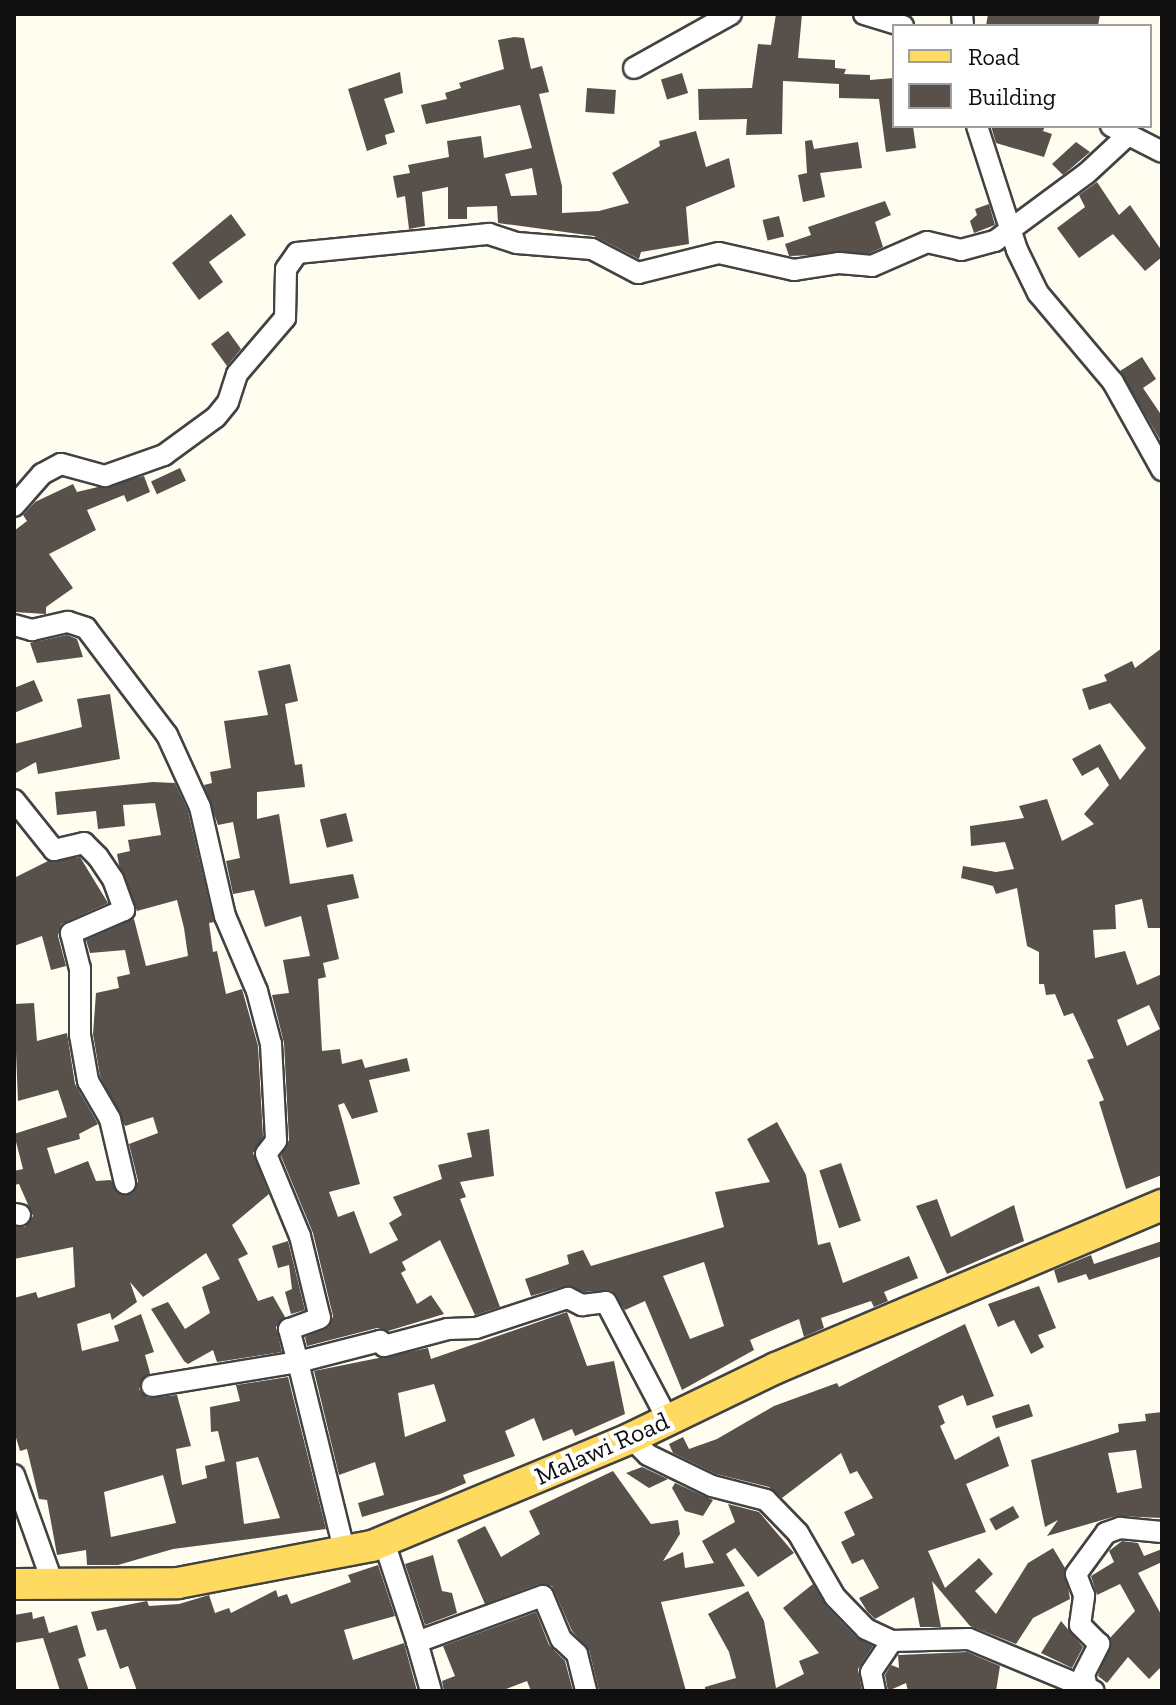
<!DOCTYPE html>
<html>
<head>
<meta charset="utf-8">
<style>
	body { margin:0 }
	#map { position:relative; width:1176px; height:1705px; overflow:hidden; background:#fffcf0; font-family:"Zilla Slab",serif }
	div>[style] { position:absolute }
	.building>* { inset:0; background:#58504a; transform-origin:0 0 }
	.roads { filter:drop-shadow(2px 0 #424242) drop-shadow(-2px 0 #424242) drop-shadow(0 2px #424242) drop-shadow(0 -2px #424242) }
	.street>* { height:20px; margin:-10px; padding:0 10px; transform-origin:10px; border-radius:10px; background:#fff }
	.primary>* { height:30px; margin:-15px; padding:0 15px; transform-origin:15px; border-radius:15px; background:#ffda60 }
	span { translate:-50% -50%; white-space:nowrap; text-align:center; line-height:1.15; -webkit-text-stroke:8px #fff; paint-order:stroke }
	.street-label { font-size:26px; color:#0f0f0f }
	.frame { position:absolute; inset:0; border:16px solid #0f0f0f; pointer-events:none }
	.legend { position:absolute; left:892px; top:24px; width:260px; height:104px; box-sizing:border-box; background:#fff; border:2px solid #9f9f9f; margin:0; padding:10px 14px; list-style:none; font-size:24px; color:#0f0f0f }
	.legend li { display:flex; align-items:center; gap:16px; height:40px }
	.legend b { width:40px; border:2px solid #9f9f9f }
</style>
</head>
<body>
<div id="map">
	<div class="building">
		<div style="clip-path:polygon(776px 14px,802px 14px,798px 58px,835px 60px,835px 68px,846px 69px,844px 74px,870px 75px,870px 80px,894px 78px,894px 126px,913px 126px,916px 148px,886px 152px,879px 99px,839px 98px,839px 84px,783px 81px,782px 134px,746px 135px,747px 119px,699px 120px,698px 89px,752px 88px,758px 44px,771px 45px)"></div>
		<div style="clip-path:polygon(988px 14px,1024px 16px,1100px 14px,1098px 26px,986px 26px)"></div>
		<div style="clip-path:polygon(evenodd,514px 37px,524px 38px,531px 69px,542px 66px,549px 92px,539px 94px,562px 186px,562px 213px,599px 211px,629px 203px,612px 173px,660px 146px,659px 141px,696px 131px,706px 167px,729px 158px,735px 187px,686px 207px,689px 244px,641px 252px,639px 259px,594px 236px,498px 223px,497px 206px,467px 207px,467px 219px,448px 219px,448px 187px,422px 192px,425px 226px,409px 229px,405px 196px,397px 198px,393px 176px,410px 173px,408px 165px,449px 157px,447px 141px,481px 136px,484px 158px,532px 148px,520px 105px,426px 124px,421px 105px,447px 99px,445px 93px,461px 88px,459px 83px,504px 69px,498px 40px,514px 37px,532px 168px,537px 195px,511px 196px,505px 174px,532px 168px)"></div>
		<div style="clip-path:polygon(400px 72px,403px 93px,384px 99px,395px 132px,385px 135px,387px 144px,367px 151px,348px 89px)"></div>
		<div style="left:682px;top:73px;width:21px;height:22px;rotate:73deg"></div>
		<div style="left:587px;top:88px;width:29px;height:24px;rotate:4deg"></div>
		<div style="clip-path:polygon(991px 126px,1045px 126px,1043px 131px,1052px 134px,1044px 157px,996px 143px)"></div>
		<div style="clip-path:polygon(812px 140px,814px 149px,858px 142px,862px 168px,820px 173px,825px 197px,803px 202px,798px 175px,807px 173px,805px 141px)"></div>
		<div style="clip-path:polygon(1076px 142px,1090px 152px,1063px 175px,1052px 164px)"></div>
		<div style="clip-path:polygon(1097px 182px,1119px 215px,1130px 205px,1162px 251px,1162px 257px,1145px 271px,1113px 234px,1079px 258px,1057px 228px,1085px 207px,1079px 195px)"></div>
		<div style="clip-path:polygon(885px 201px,891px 215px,875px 222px,883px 247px,870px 253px,789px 256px,785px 244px,811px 235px,808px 227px)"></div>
		<div style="clip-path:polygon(989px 204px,995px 225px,974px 233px,970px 221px,977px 215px,975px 209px)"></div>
		<div style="clip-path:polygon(231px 214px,246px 235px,209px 262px,223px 282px,199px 300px,172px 263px)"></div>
		<div style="left:779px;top:216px;width:21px;height:17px;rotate:76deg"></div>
		<div style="clip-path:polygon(228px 331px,241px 349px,227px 366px,211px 344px)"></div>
		<div style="clip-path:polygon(1142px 357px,1156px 379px,1143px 388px,1162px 416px,1162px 443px,1120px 371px)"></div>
		<div style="left:180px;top:468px;width:14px;height:32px;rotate:65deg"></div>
		<div style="clip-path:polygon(144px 476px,150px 492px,127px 502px,124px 495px,87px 510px,96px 530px,49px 554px,73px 588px,46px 607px,46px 614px,14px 612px,14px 531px,27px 521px,23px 515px,35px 502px,73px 484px,77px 492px)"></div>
		<div style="clip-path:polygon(67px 635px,77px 639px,83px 657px,37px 663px,30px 643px)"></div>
		<div style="clip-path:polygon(evenodd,1162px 648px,1162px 928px,1148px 928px,1142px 899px,1115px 905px,1116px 929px,1093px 930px,1095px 958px,1125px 951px,1137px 985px,1162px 974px,1162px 1175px,1126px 1189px,1099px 1102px,1104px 1100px,1087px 1060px,1094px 1058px,1073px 1013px,1064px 1016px,1055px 994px,1046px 995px,1044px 984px,1039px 984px,1039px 952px,1027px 946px,1017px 888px,996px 894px,993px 886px,961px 878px,963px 866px,996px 872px,1014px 869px,1005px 842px,971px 846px,970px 826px,1024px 818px,1019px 806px,1047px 799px,1062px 841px,1094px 824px,1084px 814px,1109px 785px,1098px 767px,1082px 776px,1072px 759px,1100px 744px,1120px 780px,1146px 748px,1110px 703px,1089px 710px,1082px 689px,1107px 681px,1104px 675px,1132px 661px,1135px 668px,1162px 648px,1149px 1005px,1160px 1029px,1127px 1046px,1117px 1020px,1149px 1005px)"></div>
		<div style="clip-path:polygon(290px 664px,298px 701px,285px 704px,295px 765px,302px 764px,305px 787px,257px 792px,257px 819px,279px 814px,290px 884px,353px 874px,359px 898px,327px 905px,339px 959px,323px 963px,326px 977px,318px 979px,322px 1051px,340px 1049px,342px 1064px,362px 1059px,365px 1068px,407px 1058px,410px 1071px,369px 1080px,378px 1112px,352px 1119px,344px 1103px,338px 1105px,360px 1184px,329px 1192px,338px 1217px,354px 1211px,370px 1254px,398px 1240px,389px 1223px,402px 1215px,393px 1197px,442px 1179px,438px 1165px,472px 1157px,467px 1133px,489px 1129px,494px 1176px,460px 1182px,466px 1197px,460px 1199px,500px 1307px,475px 1315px,440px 1240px,402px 1262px,406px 1270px,401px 1273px,417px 1304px,431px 1295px,444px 1314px,388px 1331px,377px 1328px,307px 1346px,305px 1337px,329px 1327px,333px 1316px,313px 1233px,281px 1156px,289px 1140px,284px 1043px,272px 995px,289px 993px,283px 960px,310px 956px,301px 916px,265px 927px,254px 890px,233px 894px,226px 861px,240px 858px,233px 822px,218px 825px,204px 785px,212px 783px,210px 772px,231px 768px,224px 721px,268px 715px,258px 671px)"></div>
		<div style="clip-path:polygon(34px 680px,43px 701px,14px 713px,14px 688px)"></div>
		<div style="clip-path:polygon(110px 694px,120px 759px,38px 774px,36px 762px,14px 774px,14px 744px,82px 727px,77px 699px)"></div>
		<div style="clip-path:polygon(evenodd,153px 782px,175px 783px,188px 811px,214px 922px,209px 923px,213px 952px,217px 951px,226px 994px,242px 989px,258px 1046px,263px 1137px,253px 1153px,269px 1194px,232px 1225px,248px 1254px,238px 1259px,258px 1301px,273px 1296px,285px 1317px,276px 1327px,282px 1352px,217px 1362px,213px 1350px,188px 1364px,184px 1361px,151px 1309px,168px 1302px,185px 1329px,210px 1313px,202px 1287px,220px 1279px,206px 1253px,143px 1297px,130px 1282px,137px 1302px,112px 1320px,110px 1313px,77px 1324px,82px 1351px,119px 1341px,114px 1326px,141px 1314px,154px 1352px,145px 1355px,150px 1373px,139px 1389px,148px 1398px,177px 1395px,191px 1446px,176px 1449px,182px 1485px,207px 1478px,205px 1466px,225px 1461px,218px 1431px,211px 1432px,210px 1407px,240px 1401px,236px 1385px,288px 1377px,326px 1529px,173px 1549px,118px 1565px,87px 1565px,86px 1550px,57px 1555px,47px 1500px,39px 1499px,27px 1449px,20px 1451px,14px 1431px,14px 1298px,36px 1292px,38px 1298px,75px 1287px,73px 1247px,14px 1259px,14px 1227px,25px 1227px,33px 1216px,19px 1184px,14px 1185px,14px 1171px,23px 1169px,14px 1134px,67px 1117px,58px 1090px,18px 1101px,14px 1004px,34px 1003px,37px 1041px,67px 1033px,75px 1084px,98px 1124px,79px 1134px,80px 1139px,47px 1148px,55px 1174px,88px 1161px,96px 1181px,111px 1180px,121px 1195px,133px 1193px,138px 1181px,129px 1144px,158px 1133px,153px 1117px,125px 1126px,100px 1076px,93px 1034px,96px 993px,119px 988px,117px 977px,130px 974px,125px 950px,90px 953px,86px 940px,134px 919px,146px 966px,188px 956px,184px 928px,177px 900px,137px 911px,119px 865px,117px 854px,130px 851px,128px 840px,161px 835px,155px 803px,123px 805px,125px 826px,98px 829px,96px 811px,57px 815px,55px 792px,153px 782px,258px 1457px,280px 1518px,244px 1524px,236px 1462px,258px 1457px,153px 782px,163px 1475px,176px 1523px,111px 1537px,104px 1492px,163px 1475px)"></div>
		<div style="left:346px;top:813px;width:29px;height:27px;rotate:76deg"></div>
		<div style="clip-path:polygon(80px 857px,108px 903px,61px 924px,58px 936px,66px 966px,51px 970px,42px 936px,14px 946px,14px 878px,48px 861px)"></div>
		<div style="clip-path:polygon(evenodd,777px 1122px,806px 1175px,818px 1245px,830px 1242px,843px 1283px,909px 1256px,918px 1278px,884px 1292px,888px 1301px,874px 1307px,871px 1301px,821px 1318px,824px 1328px,804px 1337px,799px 1319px,750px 1340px,754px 1350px,682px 1390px,645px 1301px,625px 1310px,611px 1290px,584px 1292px,565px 1286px,531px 1296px,525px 1279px,569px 1264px,567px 1255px,583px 1250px,591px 1266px,724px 1227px,715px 1192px,770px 1182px,747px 1139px,777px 1122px,704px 1262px,724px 1326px,690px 1339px,663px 1276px,704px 1262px)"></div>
		<div style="left:841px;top:1163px;width:61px;height:23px;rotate:71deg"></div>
		<div style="clip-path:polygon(937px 1199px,951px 1237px,1014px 1205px,1024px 1241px,947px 1274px,916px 1206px)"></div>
		<div style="clip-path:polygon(288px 1241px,305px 1310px,291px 1314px,285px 1292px,292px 1289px,289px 1265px,278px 1268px,272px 1246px)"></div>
		<div style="clip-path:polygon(1162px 1241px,1162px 1256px,1089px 1280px,1086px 1274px,1058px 1283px,1054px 1270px,1091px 1255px,1094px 1264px)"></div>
		<div style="clip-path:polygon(1039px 1286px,1056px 1328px,1038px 1335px,1044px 1347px,1031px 1354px,1014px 1320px,998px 1327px,988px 1304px)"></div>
		<div style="clip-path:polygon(evenodd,567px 1312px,587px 1366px,614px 1361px,625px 1414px,575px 1436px,572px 1429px,543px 1441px,534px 1418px,505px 1431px,515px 1456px,463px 1475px,466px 1483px,440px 1494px,362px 1517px,358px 1503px,384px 1495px,375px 1462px,339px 1475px,314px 1371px,428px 1348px,431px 1359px,567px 1312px,434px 1384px,446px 1421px,405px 1437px,398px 1393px,434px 1384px)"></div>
		<div style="clip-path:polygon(965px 1324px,994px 1396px,967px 1406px,963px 1395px,938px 1406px,945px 1423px,940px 1426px,955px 1460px,999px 1436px,1009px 1466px,966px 1484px,986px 1532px,928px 1551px,945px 1588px,979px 1558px,993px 1574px,975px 1591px,996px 1614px,1028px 1563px,1053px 1548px,1065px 1568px,1070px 1599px,1033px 1618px,1016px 1644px,970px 1626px,932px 1581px,941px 1627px,920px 1627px,914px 1597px,875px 1619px,867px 1611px,859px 1598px,879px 1588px,863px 1559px,852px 1564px,841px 1542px,855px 1535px,844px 1512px,873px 1498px,857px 1471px,850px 1474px,841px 1453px,782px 1498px,769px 1487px,716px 1474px,673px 1453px,669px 1444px,683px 1437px,689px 1449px,717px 1439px,774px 1406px,837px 1383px,839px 1387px)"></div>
		<div style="left:1029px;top:1404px;width:13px;height:39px;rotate:72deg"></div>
		<div style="clip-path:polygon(evenodd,1162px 1412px,1162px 1518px,1116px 1516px,1047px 1536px,1058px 1520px,1045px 1527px,1031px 1460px,1119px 1432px,1118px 1424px,1146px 1421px,1145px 1414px,1162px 1412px,1136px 1450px,1142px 1488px,1117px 1493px,1108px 1453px,1136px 1450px)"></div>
		<div style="clip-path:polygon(642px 1467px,668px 1479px,649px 1488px,626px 1473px)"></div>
		<div style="clip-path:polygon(613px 1471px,651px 1524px,678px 1520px,680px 1534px,663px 1561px,683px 1552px,685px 1568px,714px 1563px,702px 1541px,735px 1522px,728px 1504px,759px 1512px,794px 1553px,758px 1577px,735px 1548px,726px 1554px,745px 1586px,661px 1602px,686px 1691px,599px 1691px,589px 1650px,572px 1631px,552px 1586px,539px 1584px,485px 1604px,457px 1540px,485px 1526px,501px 1557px,540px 1534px,529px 1511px)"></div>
		<div style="clip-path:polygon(675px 1483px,713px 1500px,703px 1516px,685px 1511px,672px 1488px)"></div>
		<div style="left:1013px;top:1506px;width:13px;height:27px;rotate:61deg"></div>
		<div style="clip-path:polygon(1122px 1541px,1138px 1543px,1144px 1556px,1162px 1549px,1162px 1562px,1138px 1573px,1162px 1616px,1162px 1666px,1149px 1679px,1128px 1657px,1107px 1683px,1098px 1676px,1110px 1638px,1135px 1611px,1120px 1584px,1097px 1595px,1091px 1576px,1114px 1562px,1109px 1551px)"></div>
		<div style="clip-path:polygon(433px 1555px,442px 1591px,452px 1593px,457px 1613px,425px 1625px,405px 1564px)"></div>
		<div style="clip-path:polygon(378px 1565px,395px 1616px,344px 1630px,353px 1660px,404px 1643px,417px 1691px,137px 1691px,128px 1666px,120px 1669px,106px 1629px,97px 1631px,91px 1612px,147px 1601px,149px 1606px,179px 1604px,209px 1595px,215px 1613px,229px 1608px,231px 1613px,276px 1590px,278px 1597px,287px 1594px,291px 1604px,351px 1582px,348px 1575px)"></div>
		<div style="clip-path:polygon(813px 1584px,826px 1606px,857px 1638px,873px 1646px,858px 1669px,862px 1691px,705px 1691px,705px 1687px,736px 1678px,729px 1652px,708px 1614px,748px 1591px,764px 1621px,776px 1688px,804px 1674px,799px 1661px,819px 1653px,783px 1608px)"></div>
		<div style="clip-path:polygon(32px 1612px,33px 1619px,44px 1616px,49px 1633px,77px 1625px,86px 1656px,78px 1659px,89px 1691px,60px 1691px,43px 1638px,14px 1643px,14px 1615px)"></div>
		<div style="clip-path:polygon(536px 1612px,549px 1645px,565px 1661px,573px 1691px,531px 1691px,527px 1681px,501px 1691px,444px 1691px,442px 1681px,455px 1676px,443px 1646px)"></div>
		<div style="clip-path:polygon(1061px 1621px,1083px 1647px,1072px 1668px,1041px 1653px)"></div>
		<div style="clip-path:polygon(967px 1652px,1000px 1666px,996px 1691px,908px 1691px,906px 1683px,888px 1691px,885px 1675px,891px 1665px,899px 1668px,898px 1655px)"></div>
	</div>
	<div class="roads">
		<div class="street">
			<div style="left:864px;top:14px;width:41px;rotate:17.1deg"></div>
			<div style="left:962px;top:14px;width:12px;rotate:85deg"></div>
			<div style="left:634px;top:68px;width:111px;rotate:-29.1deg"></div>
			<div style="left:977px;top:126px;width:130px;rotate:72.1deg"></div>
			<div style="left:1017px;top:250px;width:48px;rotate:64deg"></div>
			<div style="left:1038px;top:293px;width:116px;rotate:49.9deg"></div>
			<div style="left:1113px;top:382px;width:101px;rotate:60.9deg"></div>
			<div style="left:1111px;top:126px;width:57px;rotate:27deg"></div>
			<div style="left:14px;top:506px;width:43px;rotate:-48.8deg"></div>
			<div style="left:42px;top:474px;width:21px;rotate:-28deg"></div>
			<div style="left:61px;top:464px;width:46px;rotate:15.3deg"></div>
			<div style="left:105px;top:476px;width:63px;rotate:-19.6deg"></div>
			<div style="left:164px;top:455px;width:64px;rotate:-36.2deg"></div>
			<div style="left:216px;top:417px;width:19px;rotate:-51deg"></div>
			<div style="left:228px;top:402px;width:29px;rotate:-72deg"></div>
			<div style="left:237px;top:374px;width:74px;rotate:-49.4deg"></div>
			<div style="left:285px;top:318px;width:49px;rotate:-88.8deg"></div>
			<div style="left:286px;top:269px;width:19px;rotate:-55deg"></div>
			<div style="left:297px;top:253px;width:193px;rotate:-5.7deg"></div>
			<div style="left:489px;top:234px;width:29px;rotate:18deg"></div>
			<div style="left:517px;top:243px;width:75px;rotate:4.6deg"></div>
			<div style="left:592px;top:249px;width:52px;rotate:27.6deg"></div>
			<div style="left:638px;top:273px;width:83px;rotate:-13.9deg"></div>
			<div style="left:719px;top:253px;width:77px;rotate:12.8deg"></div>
			<div style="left:794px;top:270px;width:46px;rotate:-8.8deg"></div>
			<div style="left:839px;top:263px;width:33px;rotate:5deg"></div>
			<div style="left:872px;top:266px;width:60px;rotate:-23.6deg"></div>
			<div style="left:927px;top:242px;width:35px;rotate:13deg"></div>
			<div style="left:961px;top:250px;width:35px;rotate:-15deg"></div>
			<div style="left:995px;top:241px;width:114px;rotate:-36.5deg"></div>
			<div style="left:1087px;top:173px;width:56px;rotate:-42.8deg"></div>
			<div style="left:14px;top:625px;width:19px;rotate:16deg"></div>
			<div style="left:32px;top:630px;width:37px;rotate:-13deg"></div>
			<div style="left:68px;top:622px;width:19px;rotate:18deg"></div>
			<div style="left:86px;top:628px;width:134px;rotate:52.9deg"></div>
			<div style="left:167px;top:735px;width:79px;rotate:65.4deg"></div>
			<div style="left:200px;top:807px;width:112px;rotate:77.1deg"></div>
			<div style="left:225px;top:916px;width:82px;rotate:66.9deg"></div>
			<div style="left:257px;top:991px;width:55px;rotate:75.2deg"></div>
			<div style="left:271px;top:1044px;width:97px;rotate:87deg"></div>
			<div style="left:276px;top:1141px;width:16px;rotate:128deg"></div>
			<div style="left:266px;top:1154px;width:89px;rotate:67.5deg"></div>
			<div style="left:300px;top:1236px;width:84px;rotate:76.3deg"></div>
			<div style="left:320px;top:1318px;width:33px;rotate:160deg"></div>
			<div style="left:289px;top:1329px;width:34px;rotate:75deg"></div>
			<div style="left:298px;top:1362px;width:85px;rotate:-14.4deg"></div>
			<div style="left:380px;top:1341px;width:6px;rotate:51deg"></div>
			<div style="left:384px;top:1346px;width:66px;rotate:-14.9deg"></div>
			<div style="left:448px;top:1329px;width:28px;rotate:-2deg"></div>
			<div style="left:476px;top:1328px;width:97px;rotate:-18.1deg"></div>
			<div style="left:568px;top:1298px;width:16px;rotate:27deg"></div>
			<div style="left:582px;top:1305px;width:24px;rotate:-7deg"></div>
			<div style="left:606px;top:1302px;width:133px;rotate:62.3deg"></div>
			<div style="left:14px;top:800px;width:64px;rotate:51.3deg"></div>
			<div style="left:54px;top:850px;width:31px;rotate:-13deg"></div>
			<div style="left:84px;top:843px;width:20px;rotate:45deg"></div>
			<div style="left:98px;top:857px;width:27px;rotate:56deg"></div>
			<div style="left:113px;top:879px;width:33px;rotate:70deg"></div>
			<div style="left:124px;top:910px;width:58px;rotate:156.5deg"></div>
			<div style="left:71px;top:933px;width:36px;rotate:76deg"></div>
			<div style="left:80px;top:968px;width:67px;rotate:90deg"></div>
			<div style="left:80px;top:1035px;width:47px;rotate:80.1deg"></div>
			<div style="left:88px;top:1081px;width:44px;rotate:59.9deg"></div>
			<div style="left:110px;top:1119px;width:66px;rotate:76.8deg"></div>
			<div style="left:14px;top:1214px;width:6px;rotate:9deg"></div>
			<div style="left:152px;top:1386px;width:148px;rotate:-9.3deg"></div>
			<div style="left:298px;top:1362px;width:197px;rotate:76.2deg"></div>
			<div style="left:631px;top:1438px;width:24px;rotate:45deg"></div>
			<div style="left:648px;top:1455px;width:71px;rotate:25.8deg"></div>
			<div style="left:712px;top:1486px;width:56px;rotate:14.5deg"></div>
			<div style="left:766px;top:1500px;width:46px;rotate:45.9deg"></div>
			<div style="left:798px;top:1533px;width:74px;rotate:60deg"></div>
			<div style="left:835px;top:1597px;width:45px;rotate:45.9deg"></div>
			<div style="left:866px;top:1629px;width:29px;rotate:25deg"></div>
			<div style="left:892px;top:1641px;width:77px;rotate:-1.5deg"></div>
			<div style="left:969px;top:1639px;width:135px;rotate:22.6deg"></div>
			<div style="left:14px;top:1475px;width:119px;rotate:70.3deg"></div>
			<div style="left:384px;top:1542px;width:105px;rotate:71.7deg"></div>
			<div style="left:417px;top:1642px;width:134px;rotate:-20.1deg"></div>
			<div style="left:543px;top:1596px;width:47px;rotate:67.3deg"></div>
			<div style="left:561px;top:1639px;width:22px;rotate:43deg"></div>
			<div style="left:577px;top:1654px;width:38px;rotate:76deg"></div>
			<div style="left:417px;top:1642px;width:51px;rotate:74.1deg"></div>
			<div style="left:1087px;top:1688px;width:14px;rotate:-102deg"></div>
			<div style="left:1084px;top:1674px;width:34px;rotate:-63deg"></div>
			<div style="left:1099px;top:1644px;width:27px;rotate:-135deg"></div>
			<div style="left:1080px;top:1625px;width:30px;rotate:-82deg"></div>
			<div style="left:1084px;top:1595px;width:22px;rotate:-111deg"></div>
			<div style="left:1076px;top:1574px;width:51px;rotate:-53.8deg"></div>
			<div style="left:1106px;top:1533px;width:15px;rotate:-20deg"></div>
			<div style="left:1120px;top:1528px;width:42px;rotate:5.4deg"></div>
			<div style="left:875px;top:1691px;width:19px;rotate:-102deg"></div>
			<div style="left:871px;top:1672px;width:37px;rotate:-56deg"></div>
		</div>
		<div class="primary">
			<div style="left:14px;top:1584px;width:164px;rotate:-0.3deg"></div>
			<div style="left:178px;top:1583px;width:197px;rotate:-10.8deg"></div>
			<div style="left:372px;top:1546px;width:281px;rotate:-22.6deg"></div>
			<div style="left:631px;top:1438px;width:161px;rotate:-25.8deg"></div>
			<div style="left:776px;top:1368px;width:419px;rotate:-22.9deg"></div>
		</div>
	</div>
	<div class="street-label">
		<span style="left:602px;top:1449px;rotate:-24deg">Malawi Road</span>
	</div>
	<div class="frame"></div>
	<ul class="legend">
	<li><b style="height:10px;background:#ffda60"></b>Road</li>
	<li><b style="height:22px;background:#58504a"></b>Building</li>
	</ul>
</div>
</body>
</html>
